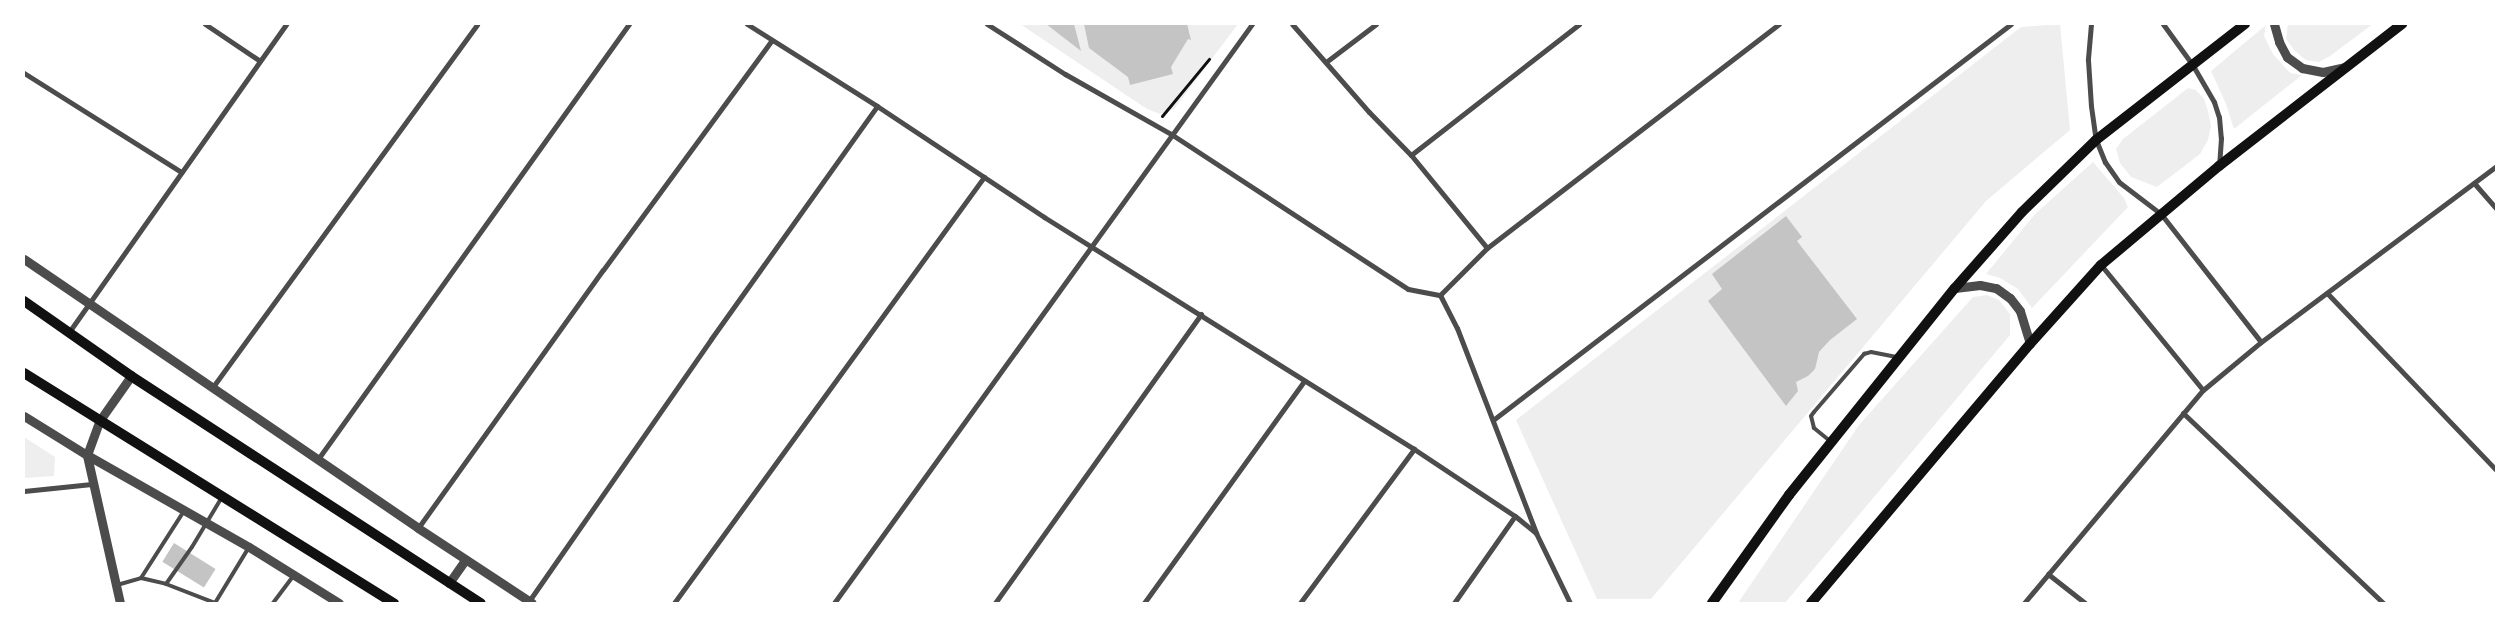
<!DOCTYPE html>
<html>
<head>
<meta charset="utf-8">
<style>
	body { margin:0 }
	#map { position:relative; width:2520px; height:627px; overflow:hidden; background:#fff; font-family:Spectral,serif }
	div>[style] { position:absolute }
	.green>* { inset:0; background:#eee }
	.building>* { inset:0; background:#c4c4c4; transform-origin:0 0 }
	.path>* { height:3px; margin:-1.5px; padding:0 1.5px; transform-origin:1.5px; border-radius:1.5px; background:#111 }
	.service>* { height:4px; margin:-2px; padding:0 2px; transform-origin:2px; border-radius:2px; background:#4c4c4c }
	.minor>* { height:5px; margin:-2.5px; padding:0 2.5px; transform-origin:2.5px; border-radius:2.5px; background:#4c4c4c }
	.tertiary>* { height:9px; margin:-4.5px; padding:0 4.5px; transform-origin:4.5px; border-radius:4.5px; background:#4c4c4c }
	.secondary>* { height:10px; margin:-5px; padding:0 5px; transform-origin:5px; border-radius:5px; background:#111 }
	span { translate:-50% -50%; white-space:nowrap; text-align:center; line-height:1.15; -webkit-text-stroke:5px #fff; paint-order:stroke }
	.frame { position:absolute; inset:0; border:25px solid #fff; pointer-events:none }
</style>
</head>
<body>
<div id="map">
	<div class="green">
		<div style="clip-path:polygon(1020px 24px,1238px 24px,1174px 109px,1160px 114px,1147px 109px)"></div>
		<div style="clip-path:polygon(2060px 24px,2070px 130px,1986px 201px,1651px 599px,1597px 599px,1516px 420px,2021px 27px)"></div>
		<div style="clip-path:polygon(2288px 24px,2373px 24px,2330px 56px,2319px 62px,2306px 60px,2295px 51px,2286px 39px)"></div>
		<div style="clip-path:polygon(2266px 25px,2264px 36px,2273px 54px,2290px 73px,2302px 75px,2234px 129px,2226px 104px,2211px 71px)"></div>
		<div style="clip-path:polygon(2188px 88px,2196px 90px,2204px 99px,2208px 111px,2211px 126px,2208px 140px,2200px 154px,2157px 187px,2131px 177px,2120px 163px,2116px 149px,2123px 139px)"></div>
		<div style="clip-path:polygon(2093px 162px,2124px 198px,2128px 207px,2032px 308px,2018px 289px,2000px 278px,1986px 274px,2035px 214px)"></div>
		<div style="clip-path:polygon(1987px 295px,1999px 300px,2010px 314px,2010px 335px,1785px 603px,1738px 603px,1859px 425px,1973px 297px)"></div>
		<div style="clip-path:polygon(24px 437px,55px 457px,54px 476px,24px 478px)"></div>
	</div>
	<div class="building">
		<div style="clip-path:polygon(1046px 24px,1074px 24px,1081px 51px)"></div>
		<div style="clip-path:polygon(1084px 24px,1187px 24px,1191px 40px,1188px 39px,1171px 67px,1173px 74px,1130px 85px,1128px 77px,1089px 48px)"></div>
		<div style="clip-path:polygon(1786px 216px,1802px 237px,1797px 241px,1857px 319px,1830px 340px,1819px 352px,1815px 369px,1808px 376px,1796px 382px,1798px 391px,1786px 406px,1708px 301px,1722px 289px,1712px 274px)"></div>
		<div style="left:174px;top:543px;width:49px;height:22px;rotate:32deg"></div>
	</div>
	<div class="path">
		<div style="left:1162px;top:116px;width:74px;rotate:-50.5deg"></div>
	</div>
	<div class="service">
		<div style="left:1830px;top:441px;width:21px;rotate:-141deg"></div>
		<div style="left:1814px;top:428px;width:12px;rotate:-104deg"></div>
		<div style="left:1811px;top:416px;width:5px;rotate:-53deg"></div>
		<div style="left:1814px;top:412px;width:77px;rotate:-49.2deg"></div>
		<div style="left:1864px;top:354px;width:7px;rotate:-16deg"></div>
		<div style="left:1871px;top:352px;width:26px;rotate:11deg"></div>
		<div style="left:141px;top:578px;width:80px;rotate:-57.3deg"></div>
		<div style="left:166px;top:584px;width:53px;rotate:21.2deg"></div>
		<div style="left:215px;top:603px;width:66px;rotate:-58.7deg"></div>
		<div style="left:117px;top:585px;width:25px;rotate:-16deg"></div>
		<div style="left:141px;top:578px;width:26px;rotate:13deg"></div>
		<div style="left:166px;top:584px;width:45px;rotate:-54.9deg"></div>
		<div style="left:192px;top:547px;width:58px;rotate:-59deg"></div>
		<div style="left:273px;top:603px;width:35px;rotate:-53deg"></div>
	</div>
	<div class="minor">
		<div style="left:205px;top:24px;width:66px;rotate:33.9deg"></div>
		<div style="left:747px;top:24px;width:154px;rotate:32.2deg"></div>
		<div style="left:877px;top:106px;width:201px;rotate:33.6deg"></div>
		<div style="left:1044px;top:217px;width:437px;rotate:32.1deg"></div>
		<div style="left:1414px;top:449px;width:121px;rotate:33.6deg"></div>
		<div style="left:1515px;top:516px;width:27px;rotate:39deg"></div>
		<div style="left:987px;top:24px;width:93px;rotate:32.7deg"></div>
		<div style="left:1065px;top:74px;width:122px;rotate:29.5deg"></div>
		<div style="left:1171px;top:134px;width:283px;rotate:33.2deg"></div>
		<div style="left:1408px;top:289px;width:33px;rotate:11deg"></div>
		<div style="left:1292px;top:24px;width:117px;rotate:48.8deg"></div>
		<div style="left:1369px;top:112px;width:60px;rotate:45.7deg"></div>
		<div style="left:1411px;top:155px;width:120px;rotate:50.7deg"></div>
		<div style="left:2091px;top:24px;width:36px;rotate:95deg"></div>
		<div style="left:2088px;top:60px;width:46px;rotate:86.3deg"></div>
		<div style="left:2091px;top:106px;width:34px;rotate:82deg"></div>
		<div style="left:2096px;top:140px;width:24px;rotate:68deg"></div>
		<div style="left:2105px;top:162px;width:24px;rotate:55deg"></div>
		<div style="left:2119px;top:182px;width:53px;rotate:37.3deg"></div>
		<div style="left:2161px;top:214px;width:162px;rotate:52deg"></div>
		<div style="left:2163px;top:24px;width:49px;rotate:54.1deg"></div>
		<div style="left:2192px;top:64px;width:44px;rotate:59.9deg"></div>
		<div style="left:2214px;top:102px;width:16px;rotate:72deg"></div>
		<div style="left:2219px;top:117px;width:21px;rotate:85deg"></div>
		<div style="left:2221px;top:138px;width:28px;rotate:94deg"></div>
		<div style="left:1326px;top:62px;width:63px;rotate:-37.2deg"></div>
		<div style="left:24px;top:73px;width:186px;rotate:32.2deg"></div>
		<div style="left:1411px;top:155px;width:213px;rotate:-37.9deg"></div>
		<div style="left:2474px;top:183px;width:33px;rotate:49deg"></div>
		<div style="left:2101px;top:265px;width:161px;rotate:50.8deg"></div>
		<div style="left:2327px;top:293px;width:245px;rotate:46.3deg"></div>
		<div style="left:1440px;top:295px;width:66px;rotate:-45deg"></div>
		<div style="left:1487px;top:248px;width:368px;rotate:-37.5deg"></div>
		<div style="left:1440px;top:295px;width:37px;rotate:63deg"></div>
		<div style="left:1457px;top:328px;width:220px;rotate:68.9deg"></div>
		<div style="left:1536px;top:533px;width:78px;rotate:64.1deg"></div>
		<div style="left:69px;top:332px;width:377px;rotate:-54.8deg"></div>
		<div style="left:212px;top:388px;width:450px;rotate:-53.9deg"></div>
		<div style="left:2183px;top:413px;width:276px;rotate:43.5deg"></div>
		<div style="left:1493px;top:420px;width:652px;rotate:-37.4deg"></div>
		<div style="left:318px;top:459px;width:535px;rotate:-54.44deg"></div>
		<div style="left:24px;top:491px;width:68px;rotate:-5.9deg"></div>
		<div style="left:418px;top:528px;width:317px;rotate:-54.4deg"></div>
		<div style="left:603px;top:270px;width:285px;rotate:-53.7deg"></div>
		<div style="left:2048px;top:574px;width:47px;rotate:38.1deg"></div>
		<div style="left:529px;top:601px;width:319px;rotate:-55.2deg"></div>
		<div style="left:711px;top:339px;width:286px;rotate:-54.5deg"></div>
		<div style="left:674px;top:603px;width:527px;rotate:-53.96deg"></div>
		<div style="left:834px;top:603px;width:714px;rotate:-54.17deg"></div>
		<div style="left:995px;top:603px;width:355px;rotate:-54.5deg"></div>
		<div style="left:1144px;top:603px;width:274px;rotate:-54.2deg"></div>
		<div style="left:1300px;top:603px;width:192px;rotate:-53.5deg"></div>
		<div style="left:1454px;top:603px;width:106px;rotate:-55deg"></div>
		<div style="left:2024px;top:603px;width:278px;rotate:-50deg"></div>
		<div style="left:2203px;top:390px;width:75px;rotate:-39.6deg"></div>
		<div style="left:2261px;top:342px;width:294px;rotate:-36.8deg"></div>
	</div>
	<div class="tertiary">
		<div style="left:2274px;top:24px;width:19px;rotate:74deg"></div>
		<div style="left:2279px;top:42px;width:17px;rotate:62deg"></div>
		<div style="left:2287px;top:57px;width:19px;rotate:36deg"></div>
		<div style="left:2302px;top:68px;width:21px;rotate:11deg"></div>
		<div style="left:2323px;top:72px;width:23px;rotate:-13deg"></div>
		<div style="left:24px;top:259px;width:477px;rotate:34.3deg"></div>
		<div style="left:418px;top:528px;width:136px;rotate:33.3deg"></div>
		<div style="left:1955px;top:288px;width:25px;rotate:-7deg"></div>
		<div style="left:1980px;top:285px;width:16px;rotate:11deg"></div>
		<div style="left:1996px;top:288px;width:17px;rotate:36deg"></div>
		<div style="left:2010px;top:298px;width:16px;rotate:52deg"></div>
		<div style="left:2020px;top:311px;width:34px;rotate:73deg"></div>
		<div style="left:24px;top:416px;width:74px;rotate:31.8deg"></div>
		<div style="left:87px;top:455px;width:186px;rotate:29.6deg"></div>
		<div style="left:249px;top:547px;width:106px;rotate:31.9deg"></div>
		<div style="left:449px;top:583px;width:28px;rotate:-55deg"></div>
		<div style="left:120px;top:603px;width:152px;rotate:-102.6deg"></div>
		<div style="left:87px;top:455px;width:37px;rotate:-70deg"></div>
		<div style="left:100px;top:420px;width:54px;rotate:-54.8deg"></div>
	</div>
	<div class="secondary">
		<div style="left:24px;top:301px;width:131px;rotate:35deg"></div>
		<div style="left:131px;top:376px;width:417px;rotate:33deg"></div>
		<div style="left:24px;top:373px;width:436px;rotate:31.9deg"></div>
		<div style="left:1712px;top:603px;width:133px;rotate:-54.5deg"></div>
		<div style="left:1789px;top:495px;width:265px;rotate:-51.3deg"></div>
		<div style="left:1955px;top:288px;width:101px;rotate:-48.6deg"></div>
		<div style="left:2022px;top:212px;width:103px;rotate:-44.2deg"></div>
		<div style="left:2096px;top:140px;width:189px;rotate:-37.9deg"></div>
		<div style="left:1811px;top:603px;width:339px;rotate:-49.8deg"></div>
		<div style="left:2030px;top:344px;width:106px;rotate:-48.1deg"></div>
		<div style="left:2101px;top:265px;width:154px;rotate:-40deg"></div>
		<div style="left:2219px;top:166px;width:232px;rotate:-37.8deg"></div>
	</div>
	<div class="frame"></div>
</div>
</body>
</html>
